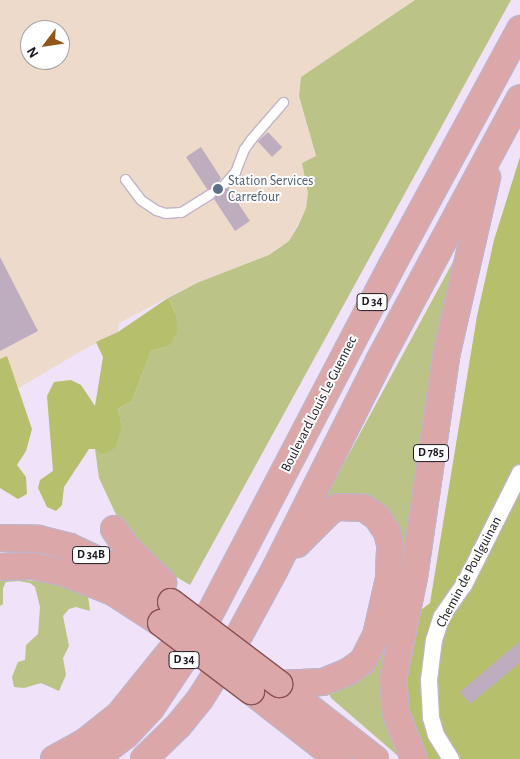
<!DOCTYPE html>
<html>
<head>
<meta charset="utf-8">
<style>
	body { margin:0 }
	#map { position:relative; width:520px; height:759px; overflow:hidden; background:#efe2f9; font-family:"Alegreya Sans",sans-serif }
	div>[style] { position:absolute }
	.commercial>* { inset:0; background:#eddaca }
	.green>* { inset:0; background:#bbc387 }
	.forest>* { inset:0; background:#b6bf6b }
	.building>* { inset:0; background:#beadbf; transform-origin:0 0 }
	.roads { filter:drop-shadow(1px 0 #c0b4c9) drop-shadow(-1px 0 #c0b4c9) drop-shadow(0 1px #c0b4c9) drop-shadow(0 -1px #c0b4c9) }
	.service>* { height:9px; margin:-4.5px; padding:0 4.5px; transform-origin:4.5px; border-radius:4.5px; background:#fff }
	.minor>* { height:16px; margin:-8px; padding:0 8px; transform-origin:8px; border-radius:8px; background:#fff }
	.primary>* { height:26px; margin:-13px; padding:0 13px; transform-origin:13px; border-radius:13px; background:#dca7a8 }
	.bridges { filter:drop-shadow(1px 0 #8a4f53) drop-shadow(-1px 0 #8a4f53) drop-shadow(0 1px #8a4f53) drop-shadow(0 -1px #8a4f53) }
	.primary-bridge>* { height:26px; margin:-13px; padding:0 13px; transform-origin:13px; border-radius:13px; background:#dca7a8 }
	.dots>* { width:14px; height:14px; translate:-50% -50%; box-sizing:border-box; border:2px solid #fff; border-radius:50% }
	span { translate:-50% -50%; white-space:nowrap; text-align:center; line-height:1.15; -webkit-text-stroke:4px #fff; paint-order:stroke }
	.shield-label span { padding:1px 4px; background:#fff; border:1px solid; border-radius:4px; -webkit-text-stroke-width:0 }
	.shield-label { font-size:12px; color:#1d1820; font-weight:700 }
	.service-label { font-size:14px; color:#4e5e75 }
	.left { translate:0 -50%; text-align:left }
	.street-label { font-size:14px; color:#1d1820 }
	.north { position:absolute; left:20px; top:20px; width:50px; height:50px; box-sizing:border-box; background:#fff; border:1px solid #a5a3a6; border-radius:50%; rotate:239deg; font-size:14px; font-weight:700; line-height:20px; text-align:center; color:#1d1820 }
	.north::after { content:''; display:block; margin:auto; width:18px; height:22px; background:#935619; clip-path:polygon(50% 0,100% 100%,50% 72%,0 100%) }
</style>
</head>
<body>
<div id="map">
	<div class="commercial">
		<div style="clip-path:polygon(evenodd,0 0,415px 0,301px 77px,299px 96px,316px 157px,302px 163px,308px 193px,306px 208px,289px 241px,269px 255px,182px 290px,119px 323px,118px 332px,83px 350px,5px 396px,0 461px,0 0,30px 30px,60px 30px,60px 60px,30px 60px,30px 30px)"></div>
	</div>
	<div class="green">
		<div style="clip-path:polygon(415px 0,511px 0,190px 585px,158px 566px,120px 523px,99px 478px,95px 449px,103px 455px,122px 426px,118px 409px,132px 401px,151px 351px,169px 346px,176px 314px,168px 298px,197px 283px,269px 255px,289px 241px,298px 226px,306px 208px,308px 193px,302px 163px,316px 156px,299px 96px,301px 77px)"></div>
		<div style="clip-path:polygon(467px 236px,433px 406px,403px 754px,398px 756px,331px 698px,327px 689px,350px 680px,395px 530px,320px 501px,333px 472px,344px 463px)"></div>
		<div style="clip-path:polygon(0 577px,52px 583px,88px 596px,90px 611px,76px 607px,69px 609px,63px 616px,69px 646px,63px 658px,66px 675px,59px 691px,41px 683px,24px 688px,14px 687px,12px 677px,18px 662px,25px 660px,26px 645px,38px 634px,40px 607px,35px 587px,30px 583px,19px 581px,6px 582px,3px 588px,3px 604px,0 606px)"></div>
	</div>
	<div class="forest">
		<div style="clip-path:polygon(520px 157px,520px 759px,425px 759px,419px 752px,403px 688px,416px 614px,430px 603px,477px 316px,494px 240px)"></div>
		<div style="clip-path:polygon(168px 298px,176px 314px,177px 332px,169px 346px,151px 351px,132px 401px,118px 409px,122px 426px,115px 448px,102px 455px,95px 449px,89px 449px,64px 487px,62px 505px,56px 511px,47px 507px,38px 488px,40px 480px,53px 471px,47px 396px,54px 382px,71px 380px,81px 385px,95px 406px,103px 357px,96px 342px,118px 332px)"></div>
		<div style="clip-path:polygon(7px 356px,32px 429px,26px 451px,17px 465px,26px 477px,27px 494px,18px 499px,0 488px,0 359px)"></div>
	</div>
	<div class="building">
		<div style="left:268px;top:132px;width:21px;height:14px;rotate:47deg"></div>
		<div style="clip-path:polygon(201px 147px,221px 178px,219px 182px,220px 187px,228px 188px,250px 221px,235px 231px,214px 199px,216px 194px,215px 190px,207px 189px,186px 157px)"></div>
		<div style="clip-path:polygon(0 257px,38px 331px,0 351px)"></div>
		<div style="clip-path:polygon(520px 641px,520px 663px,470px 704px,460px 692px)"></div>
	</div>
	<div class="roads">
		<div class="service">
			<div style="left:125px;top:179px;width:26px;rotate:53deg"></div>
			<div style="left:141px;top:200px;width:18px;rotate:34deg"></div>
			<div style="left:156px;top:210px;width:9px;rotate:18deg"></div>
			<div style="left:165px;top:213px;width:16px;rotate:-4deg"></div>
			<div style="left:181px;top:212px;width:34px;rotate:-32deg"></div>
			<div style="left:225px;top:183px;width:15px;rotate:-48deg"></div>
			<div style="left:235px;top:172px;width:25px;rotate:-69deg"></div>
			<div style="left:244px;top:149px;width:12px;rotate:-55deg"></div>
			<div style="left:251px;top:139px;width:49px;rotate:-49.1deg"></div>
		</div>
		<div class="minor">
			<div style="left:451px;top:759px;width:28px;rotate:-122deg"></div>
			<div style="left:436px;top:735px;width:18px;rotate:-106deg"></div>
			<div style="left:431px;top:718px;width:38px;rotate:-93deg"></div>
			<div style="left:429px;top:680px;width:40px;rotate:-82.9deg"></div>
			<div style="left:434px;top:640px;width:25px;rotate:-72deg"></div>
			<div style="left:442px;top:616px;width:38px;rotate:-55deg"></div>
			<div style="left:464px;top:585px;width:125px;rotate:-63.4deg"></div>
		</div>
		<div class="primary">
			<div style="left:114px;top:529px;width:23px;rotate:56deg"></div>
			<div style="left:127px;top:548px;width:50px;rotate:43.4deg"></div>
			<div style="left:0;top:538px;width:39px;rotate:1deg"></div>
			<div style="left:39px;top:539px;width:32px;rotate:14deg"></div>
			<div style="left:70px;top:547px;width:64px;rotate:25deg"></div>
			<div style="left:128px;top:574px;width:51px;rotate:33.1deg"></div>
			<div style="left:0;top:567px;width:33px;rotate:-2deg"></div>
			<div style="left:33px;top:566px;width:33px;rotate:12deg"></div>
			<div style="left:65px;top:573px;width:52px;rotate:21.6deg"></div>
			<div style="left:113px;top:592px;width:57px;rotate:32.9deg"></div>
			<div style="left:279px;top:684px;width:44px;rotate:-2.6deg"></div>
			<div style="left:323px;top:682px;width:27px;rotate:-22deg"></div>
			<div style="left:348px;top:672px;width:19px;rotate:-36deg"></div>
			<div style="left:363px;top:661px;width:28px;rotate:-63deg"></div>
			<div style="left:376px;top:636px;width:58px;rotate:-77.2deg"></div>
			<div style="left:389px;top:579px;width:35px;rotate:-88deg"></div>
			<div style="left:390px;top:544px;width:12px;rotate:-104deg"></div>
			<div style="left:387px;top:532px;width:18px;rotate:-124deg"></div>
			<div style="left:377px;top:517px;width:16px;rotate:-145deg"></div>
			<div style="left:364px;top:508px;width:26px;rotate:-178deg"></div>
			<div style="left:338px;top:507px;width:9px;rotate:153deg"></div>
			<div style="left:330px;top:511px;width:47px;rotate:135deg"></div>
			<div style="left:279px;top:684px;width:122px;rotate:38deg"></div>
			<div style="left:251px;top:691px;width:110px;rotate:38deg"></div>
			<div style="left:54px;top:759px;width:35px;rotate:-29deg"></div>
			<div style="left:85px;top:742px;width:43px;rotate:-38.5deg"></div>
			<div style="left:119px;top:715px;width:81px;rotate:-51deg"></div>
			<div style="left:94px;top:759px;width:40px;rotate:-37deg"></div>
			<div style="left:126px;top:735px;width:37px;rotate:-47deg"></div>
			<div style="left:151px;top:708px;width:79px;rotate:-56.3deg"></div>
			<div style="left:195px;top:642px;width:423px;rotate:-62.4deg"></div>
			<div style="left:391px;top:267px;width:271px;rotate:-61.5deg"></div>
			<div style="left:144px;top:759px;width:49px;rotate:-44.2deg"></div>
			<div style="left:179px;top:725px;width:33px;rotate:-51deg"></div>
			<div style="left:200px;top:699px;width:56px;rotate:-57.4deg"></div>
			<div style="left:230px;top:652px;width:94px;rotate:-61.5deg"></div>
			<div style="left:275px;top:569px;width:233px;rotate:-63.4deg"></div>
			<div style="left:379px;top:361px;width:298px;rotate:-61.8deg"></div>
			<div style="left:414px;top:759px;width:49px;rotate:-111.4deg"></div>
			<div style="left:396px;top:713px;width:33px;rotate:-95deg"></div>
			<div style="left:393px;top:680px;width:105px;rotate:-78.5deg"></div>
			<div style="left:414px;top:577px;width:227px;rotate:-81.7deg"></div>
			<div style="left:447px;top:352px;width:179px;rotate:-77.1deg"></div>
		</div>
	</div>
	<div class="bridges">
		<div class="primary-bridge">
			<div style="left:171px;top:602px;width:136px;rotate:37.2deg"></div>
			<div style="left:161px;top:623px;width:113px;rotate:37.1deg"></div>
		</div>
	</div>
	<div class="dots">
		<div style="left:218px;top:189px;background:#5c6f8a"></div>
	</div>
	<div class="shield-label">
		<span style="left:372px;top:302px">D 34</span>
		<span style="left:431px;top:453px">D 785</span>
		<span style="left:91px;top:555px">D 34B</span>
		<span style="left:184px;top:660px">D 34</span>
	</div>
	<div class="service-label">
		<span class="left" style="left:228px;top:189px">Station Services<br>Carrefour</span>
	</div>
	<div class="street-label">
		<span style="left:319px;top:404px;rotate:-63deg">Boulevard Louis Le Guennec</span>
		<span style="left:469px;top:572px;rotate:-62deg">Chemin de Poulguinan</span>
	</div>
	<div class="north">N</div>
</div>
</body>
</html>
